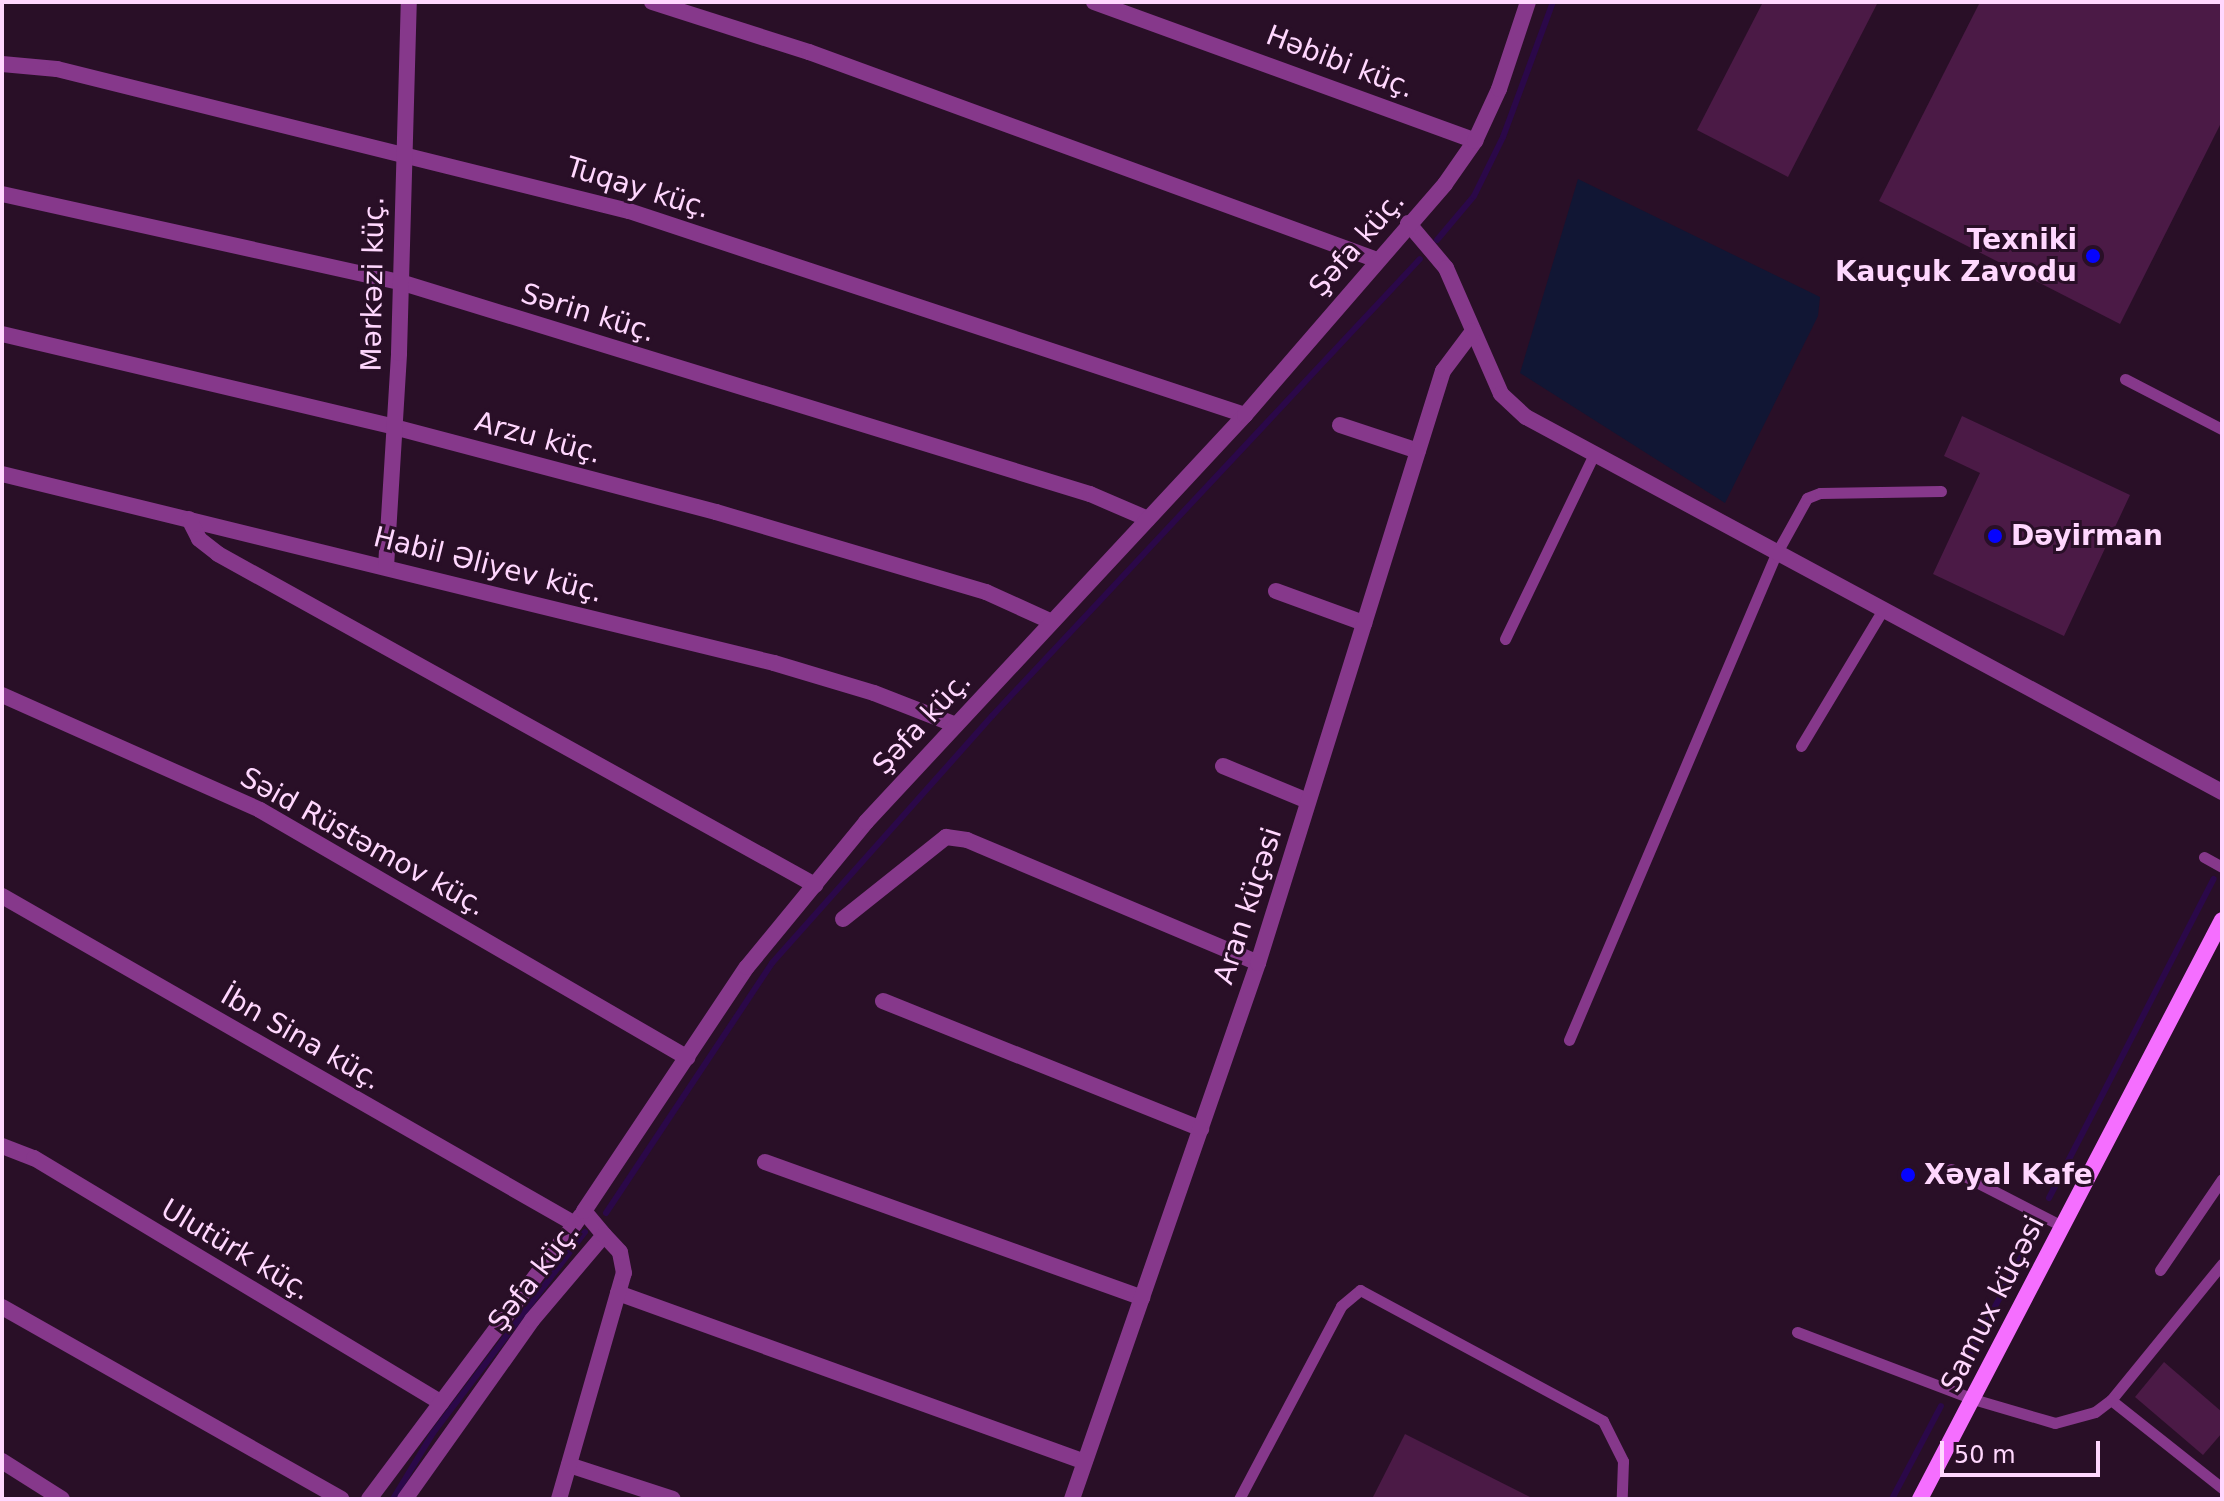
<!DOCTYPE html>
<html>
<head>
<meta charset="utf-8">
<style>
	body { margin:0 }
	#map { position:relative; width:2224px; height:1501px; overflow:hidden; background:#290f27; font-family:"DejaVu Sans",sans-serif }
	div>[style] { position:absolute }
	.green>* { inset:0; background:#111634 }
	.stream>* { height:6px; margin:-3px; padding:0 3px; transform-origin:3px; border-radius:3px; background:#2b0849 }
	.building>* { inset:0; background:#4b1a46 }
	.lane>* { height:11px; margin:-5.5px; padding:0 5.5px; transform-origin:5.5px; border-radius:5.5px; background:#86388b }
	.street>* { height:16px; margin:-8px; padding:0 8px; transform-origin:8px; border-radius:8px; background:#86388b }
	.secondary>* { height:16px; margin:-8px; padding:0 8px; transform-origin:8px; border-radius:8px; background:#f56eff }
	.dots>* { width:22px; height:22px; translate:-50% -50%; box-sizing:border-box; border:4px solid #290f27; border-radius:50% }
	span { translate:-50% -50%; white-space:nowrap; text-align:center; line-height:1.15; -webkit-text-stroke:6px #290f27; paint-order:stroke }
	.street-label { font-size:28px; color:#ffd7fe }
	.poi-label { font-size:28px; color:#ffd7fe; font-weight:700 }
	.right { translate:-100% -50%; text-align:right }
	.left { translate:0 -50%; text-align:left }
	.frame { position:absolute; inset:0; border:4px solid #ffd7fe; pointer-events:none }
	.scale { position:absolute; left:1940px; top:1441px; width:160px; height:36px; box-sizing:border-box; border:4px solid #ffd7fe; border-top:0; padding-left:10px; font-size:24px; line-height:28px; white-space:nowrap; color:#ffd7fe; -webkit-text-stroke:6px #290f27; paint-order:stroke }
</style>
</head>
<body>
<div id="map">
	<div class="green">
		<div style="clip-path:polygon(1578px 179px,1820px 297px,1818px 316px,1725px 503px,1520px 373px)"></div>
	</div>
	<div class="stream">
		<div style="left:1437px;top:240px;width:57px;rotate:-49.9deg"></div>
		<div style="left:1474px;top:196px;width:66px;rotate:-63.8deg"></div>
		<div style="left:1503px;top:137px;width:144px;rotate:-69.7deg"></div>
		<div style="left:2049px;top:1198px;width:359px;rotate:-62.7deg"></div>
		<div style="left:606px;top:1213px;width:300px;rotate:-56.4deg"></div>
		<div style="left:772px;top:963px;width:331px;rotate:-48.3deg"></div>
		<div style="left:992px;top:716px;width:626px;rotate:-46.88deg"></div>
		<div style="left:1960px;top:1373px;width:161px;rotate:-62.2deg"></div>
		<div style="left:393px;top:1499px;width:77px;rotate:-58.8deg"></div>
		<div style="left:433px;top:1433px;width:252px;rotate:-52.9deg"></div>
		<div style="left:1892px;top:1499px;width:105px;rotate:-62.2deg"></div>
	</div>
	<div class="building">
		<div style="clip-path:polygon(1763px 2px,1878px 2px,1788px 177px,1697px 130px)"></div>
		<div style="clip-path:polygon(1980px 2px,2222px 2px,2222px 121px,2120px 324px,1879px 201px)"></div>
		<div style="clip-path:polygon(1962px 416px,2130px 495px,2064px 636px,1933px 574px,1980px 473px,1944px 456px)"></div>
		<div style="clip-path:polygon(2164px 1362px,2222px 1412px,2222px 1433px,2203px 1455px,2135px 1397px)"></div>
		<div style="clip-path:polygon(1405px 1434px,1534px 1499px,1372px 1499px)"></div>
	</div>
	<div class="lane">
		<div style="left:2125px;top:379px;width:109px;rotate:27.3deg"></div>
		<div style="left:1505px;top:639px;width:205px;rotate:-64.3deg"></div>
		<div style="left:1801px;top:746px;width:157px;rotate:-59deg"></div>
		<div style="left:2204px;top:857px;width:21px;rotate:29deg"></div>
		<div style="left:1569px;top:1040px;width:528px;rotate:-66.93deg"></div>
		<div style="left:1776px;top:554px;width:64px;rotate:-61deg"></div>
		<div style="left:1807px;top:498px;width:14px;rotate:-21deg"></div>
		<div style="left:1820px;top:493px;width:121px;rotate:-0.9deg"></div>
		<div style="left:1951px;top:1169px;width:125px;rotate:27.2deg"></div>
		<div style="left:2160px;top:1270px;width:110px;rotate:-55.7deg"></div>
		<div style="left:1797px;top:1332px;width:188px;rotate:20.8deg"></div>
		<div style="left:1973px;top:1399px;width:85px;rotate:16.3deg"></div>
		<div style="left:2055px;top:1423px;width:41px;rotate:-15.4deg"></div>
		<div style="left:2095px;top:1412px;width:20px;rotate:-37deg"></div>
		<div style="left:2111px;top:1400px;width:176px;rotate:-50.8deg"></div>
		<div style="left:2111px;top:1400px;width:142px;rotate:38.4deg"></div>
		<div style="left:1239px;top:1499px;width:218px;rotate:-62.1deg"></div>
		<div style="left:1341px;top:1306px;width:25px;rotate:-40deg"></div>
		<div style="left:1360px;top:1290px;width:276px;rotate:28.3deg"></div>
		<div style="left:1603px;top:1421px;width:45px;rotate:63.4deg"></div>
		<div style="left:1623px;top:1461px;width:38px;rotate:92deg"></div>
	</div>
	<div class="street">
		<div style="left:652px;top:2px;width:165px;rotate:17.7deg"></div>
		<div style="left:809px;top:52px;width:605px;rotate:20.11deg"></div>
		<div style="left:1094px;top:2px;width:406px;rotate:20deg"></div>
		<div style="left:2px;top:64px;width:55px;rotate:5.2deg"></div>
		<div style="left:57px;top:69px;width:589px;rotate:13.94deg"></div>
		<div style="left:629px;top:211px;width:649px;rotate:18.32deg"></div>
		<div style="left:2px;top:194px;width:408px;rotate:12.5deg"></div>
		<div style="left:400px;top:282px;width:722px;rotate:17.08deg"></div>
		<div style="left:1090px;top:494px;width:63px;rotate:23.3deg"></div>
		<div style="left:1408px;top:223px;width:59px;rotate:49.8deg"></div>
		<div style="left:1446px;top:268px;width:137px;rotate:66.4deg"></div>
		<div style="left:1501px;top:394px;width:34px;rotate:43deg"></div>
		<div style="left:1526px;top:417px;width:791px;rotate:28.32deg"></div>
		<div style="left:2px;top:334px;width:403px;rotate:13.3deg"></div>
		<div style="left:394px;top:427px;width:333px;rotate:14.8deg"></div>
		<div style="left:716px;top:512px;width:282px;rotate:16.5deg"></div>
		<div style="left:986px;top:592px;width:72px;rotate:24.4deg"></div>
		<div style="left:1340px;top:425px;width:82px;rotate:18.4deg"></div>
		<div style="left:2px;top:474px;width:795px;rotate:13.76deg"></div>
		<div style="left:774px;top:663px;width:104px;rotate:16.7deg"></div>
		<div style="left:874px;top:693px;width:88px;rotate:21.3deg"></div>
		<div style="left:189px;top:519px;width:22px;rotate:63deg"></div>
		<div style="left:199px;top:539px;width:24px;rotate:38deg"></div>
		<div style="left:218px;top:554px;width:683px;rotate:29.01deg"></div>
		<div style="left:386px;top:567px;width:214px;rotate:-86.5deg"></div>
		<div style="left:399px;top:353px;width:351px;rotate:-88.4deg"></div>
		<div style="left:1276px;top:591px;width:94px;rotate:20deg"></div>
		<div style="left:2px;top:695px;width:282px;rotate:24deg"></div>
		<div style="left:260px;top:810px;width:494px;rotate:30.1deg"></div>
		<div style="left:1223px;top:766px;width:92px;rotate:22.4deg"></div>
		<div style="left:2px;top:896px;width:660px;rotate:29.79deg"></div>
		<div style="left:843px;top:919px;width:132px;rotate:-38.5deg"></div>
		<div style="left:946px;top:837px;width:21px;rotate:8deg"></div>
		<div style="left:967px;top:840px;width:316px;rotate:22.9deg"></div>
		<div style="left:883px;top:1001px;width:343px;rotate:21.9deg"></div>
		<div style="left:2px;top:1146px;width:34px;rotate:21deg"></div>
		<div style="left:34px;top:1158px;width:475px;rotate:31deg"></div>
		<div style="left:765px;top:1162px;width:401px;rotate:19.8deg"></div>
		<div style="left:618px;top:1293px;width:496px;rotate:19.9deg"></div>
		<div style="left:2px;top:1307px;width:390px;rotate:29.5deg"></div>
		<div style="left:2px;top:1461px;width:71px;rotate:32.3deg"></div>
		<div style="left:569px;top:1465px;width:109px;rotate:18.1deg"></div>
		<div style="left:369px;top:1499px;width:354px;rotate:-53.2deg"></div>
		<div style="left:405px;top:1499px;width:219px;rotate:-54.6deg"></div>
		<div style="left:532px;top:1320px;width:111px;rotate:-49.7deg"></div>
		<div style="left:604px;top:1235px;width:31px;rotate:-130deg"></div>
		<div style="left:584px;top:1211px;width:293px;rotate:-56.3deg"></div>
		<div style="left:747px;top:967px;width:188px;rotate:-50.6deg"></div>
		<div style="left:866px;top:822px;width:556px;rotate:-47.04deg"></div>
		<div style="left:1245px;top:415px;width:306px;rotate:-49.1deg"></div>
		<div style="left:1445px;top:184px;width:52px;rotate:-55.1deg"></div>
		<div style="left:1475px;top:141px;width:57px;rotate:-65.2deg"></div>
		<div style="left:1499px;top:89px;width:92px;rotate:-71.6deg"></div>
		<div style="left:559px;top:1499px;width:235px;rotate:-74deg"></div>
		<div style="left:624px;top:1273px;width:21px;rotate:-101deg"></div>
		<div style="left:620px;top:1252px;width:23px;rotate:-133deg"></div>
		<div style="left:1072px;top:1499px;width:567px;rotate:-70.86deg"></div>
		<div style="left:1258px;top:963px;width:620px;rotate:-72.65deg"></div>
		<div style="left:1443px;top:371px;width:50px;rotate:-53.1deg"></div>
	</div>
	<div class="secondary">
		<div style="left:1920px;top:1499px;width:653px;rotate:-62.45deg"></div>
	</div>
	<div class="dots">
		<div style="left:2093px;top:256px;background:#0503ff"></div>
		<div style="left:1995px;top:536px;background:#0503ff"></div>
		<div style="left:1908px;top:1175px;background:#0503ff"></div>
	</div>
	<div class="street-label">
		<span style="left:1340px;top:62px;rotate:21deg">Həbibi küç.</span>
		<span style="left:638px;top:188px;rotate:17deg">Tuqay küç.</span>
		<span style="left:1357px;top:244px;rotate:-49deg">Şəfa küç.</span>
		<span style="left:373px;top:284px;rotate:-89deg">Mərkəzi küç.</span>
		<span style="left:588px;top:313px;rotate:17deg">Sərin küç.</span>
		<span style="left:538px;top:438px;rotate:15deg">Arzu küç.</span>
		<span style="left:488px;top:565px;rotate:14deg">Habil Əliyev küç.</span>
		<span style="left:922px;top:723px;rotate:-47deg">Şəfa küç.</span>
		<span style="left:363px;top:842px;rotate:29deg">Səid Rüstəmov küç.</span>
		<span style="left:1248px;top:906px;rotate:-72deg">Aran küçəsi</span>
		<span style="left:301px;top:1038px;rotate:30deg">İbn Sina küç.</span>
		<span style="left:236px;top:1250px;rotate:31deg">Ulutürk küç.</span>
		<span style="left:534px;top:1277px;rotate:-52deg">Şəfa küç.</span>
		<span style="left:1993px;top:1304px;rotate:-63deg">Samux küçəsi</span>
	</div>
	<div class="poi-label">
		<span class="right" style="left:2077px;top:256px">Texniki<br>Kauçuk Zavodu</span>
		<span class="left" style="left:2011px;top:536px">Dəyirman</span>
		<span class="left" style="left:1924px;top:1175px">Xəyal Kafe</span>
	</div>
	<div class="frame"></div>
	<div class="scale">50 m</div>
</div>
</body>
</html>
